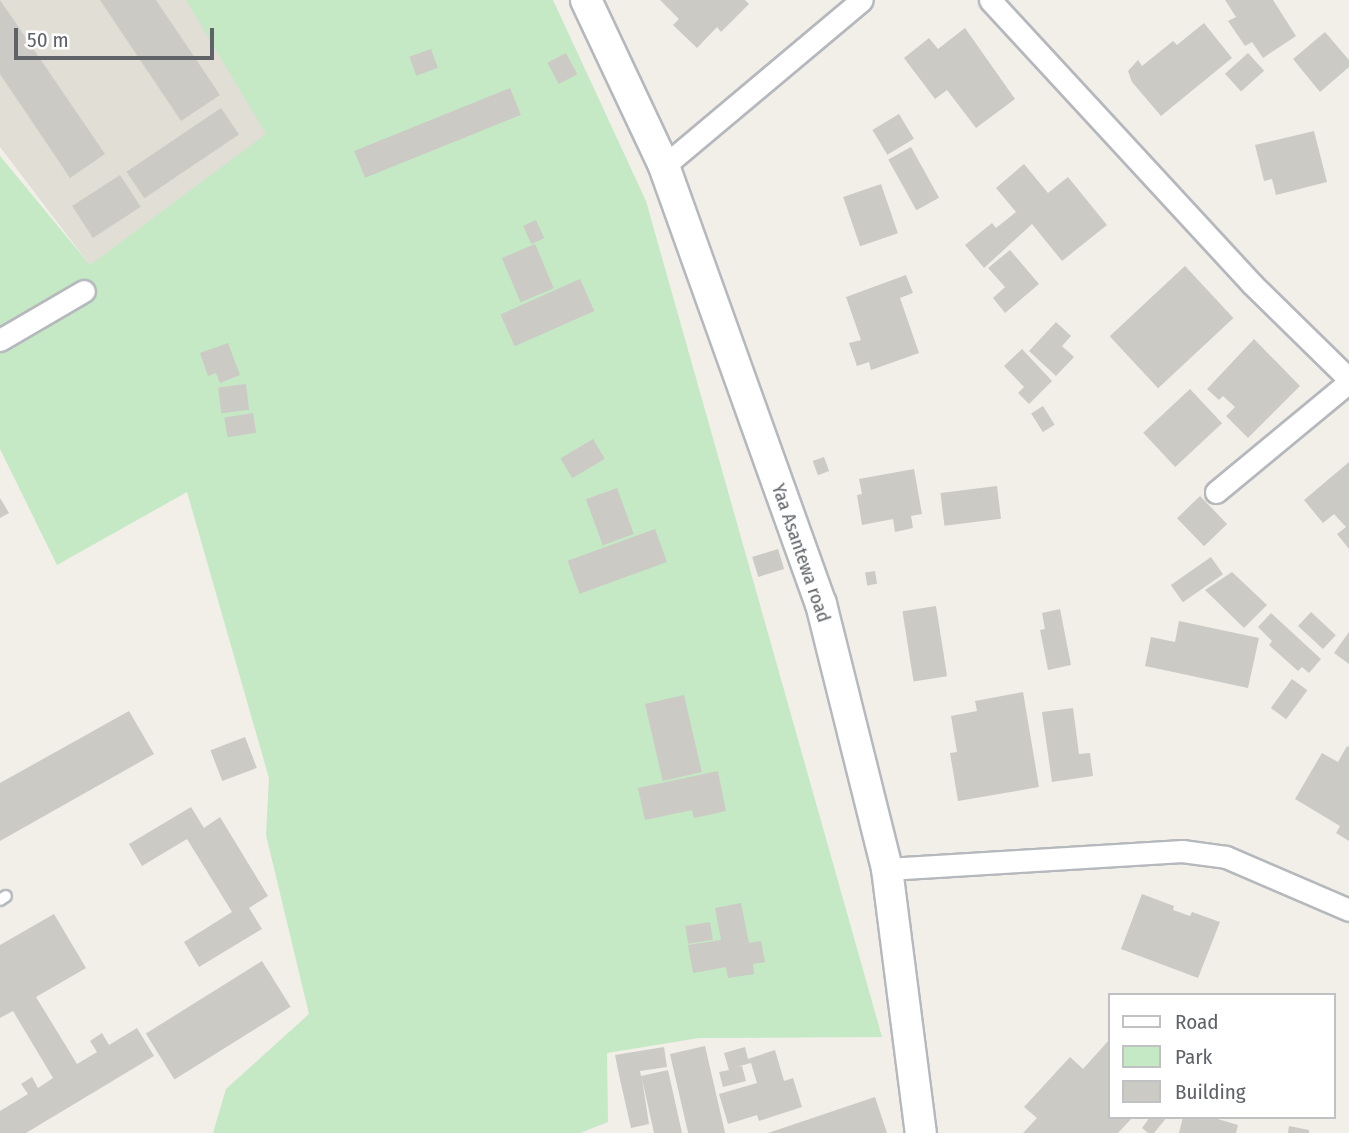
<!DOCTYPE html>
<html>
<head>
<meta charset="utf-8">
<style>
	body { margin:0 }
	#map { position:relative; width:1349px; height:1133px; overflow:hidden; background:#f1efe8; font-family:"Fira Sans Condensed",sans-serif }
	div>[style] { position:absolute }
	.education>* { inset:0; background:#e1ded6 }
	.green>* { inset:0; background:#c5e8c5 }
	.building>* { inset:0; background:#cccac5; transform-origin:0 0 }
	.roads { filter:drop-shadow(2px 0 #b5b8bc) drop-shadow(-2px 0 #b5b8bc) drop-shadow(0 2px #b5b8bc) drop-shadow(0 -2px #b5b8bc) }
	.lane>* { height:10px; margin:-5px; padding:0 5px; transform-origin:5px; border-radius:5px; background:#fff }
	.street>* { height:21px; margin:-10.5px; padding:0 10.5px; transform-origin:10.5px; border-radius:10.5px; background:#fff }
	.secondary>* { height:30px; margin:-15px; padding:0 15px; transform-origin:15px; border-radius:15px; background:#fff }
	span { translate:-50% -50%; white-space:nowrap; text-align:center; line-height:1.15; -webkit-text-stroke:7px #fff; paint-order:stroke }
	.street-label { font-size:19px; color:#5f6368 }
	.legend { position:absolute; left:1108px; top:993px; width:228px; height:126px; box-sizing:border-box; background:#fff; border:2px solid #bfc1c3; margin:0; padding:9px 12px; list-style:none; font-size:21px; color:#5f6368 }
	.legend li { display:flex; align-items:center; gap:14px; height:35px }
	.legend b { width:35px; border:2px solid #bfc1c3 }
	.scale { position:absolute; left:14px; top:28px; width:200px; height:32px; box-sizing:border-box; border:4px solid #5f6368; border-top:0; padding-left:9px; font-size:21px; line-height:24px; white-space:nowrap; color:#5f6368; -webkit-text-stroke:5px #fff; paint-order:stroke }
</style>
</head>
<body>
<div id="map">
	<div class="education">
		<div style="clip-path:polygon(0 0,553px 0,140px 331px,0 147px)"></div>
	</div>
	<div class="green">
		<div style="clip-path:polygon(186px 0,553px 0,646px 201px,882px 1037px,699px 1038px,607px 1053px,608px 1122px,580px 1133px,213px 1133px,226px 1089px,309px 1014px,266px 835px,269px 778px,187px 492px,57px 565px,0 449px,0 156px,90px 265px,266px 134px)"></div>
	</div>
	<div class="building">
		<div style="clip-path:polygon(0 0,105px 154px,70px 178px,0 74px)"></div>
		<div style="clip-path:polygon(100px 0,156px 0,220px 95px,181px 121px)"></div>
		<div style="clip-path:polygon(660px 0,745px 0,749px 4px,721px 32px,717px 27px,697px 48px,673px 25px,679px 19px)"></div>
		<div style="clip-path:polygon(1225px 0,1273px 0,1296px 36px,1263px 58px,1252px 42px,1245px 46px,1228px 21px,1236px 17px)"></div>
		<div style="clip-path:polygon(1204px 23px,1232px 58px,1161px 116px,1132px 82px,1128px 71px,1138px 60px,1142px 66px,1173px 41px,1177px 45px)"></div>
		<div style="clip-path:polygon(965px 28px,1015px 99px,976px 128px,947px 90px,935px 99px,904px 58px,929px 38px,938px 49px)"></div>
		<div style="clip-path:polygon(1325px 32px,1349px 60px,1349px 67px,1320px 92px,1293px 59px)"></div>
		<div style="left:431px;top:49px;width:20px;height:23px;rotate:70deg"></div>
		<div style="left:566px;top:53px;width:24px;height:21px;rotate:62deg"></div>
		<div style="left:1248px;top:53px;width:24px;height:31px;rotate:48deg"></div>
		<div style="left:510px;top:88px;width:29px;height:168px;rotate:68deg"></div>
		<div style="left:221px;top:108px;width:32px;height:114px;rotate:56deg"></div>
		<div style="left:899px;top:114px;width:29px;height:31px;rotate:59deg"></div>
		<div style="clip-path:polygon(1314px 131px,1327px 182px,1276px 195px,1272px 179px,1264px 181px,1255px 145px)"></div>
		<div style="left:911px;top:147px;width:58px;height:26px;rotate:61deg"></div>
		<div style="clip-path:polygon(1024px 164px,1048px 193px,1068px 177px,1107px 225px,1062px 261px,1032px 224px,984px 268px,965px 245px,992px 223px,996px 228px,1016px 212px,996px 188px)"></div>
		<div style="left:120px;top:175px;width:38px;height:57px;rotate:57deg"></div>
		<div style="left:881px;top:184px;width:52px;height:40px;rotate:71deg"></div>
		<div style="left:536px;top:220px;width:20px;height:14px;rotate:66deg"></div>
		<div style="left:535px;top:244px;width:48px;height:36px;rotate:67deg"></div>
		<div style="clip-path:polygon(1010px 250px,1039px 284px,1005px 313px,993px 298px,1005px 287px,988px 268px)"></div>
		<div style="left:1185px;top:266px;width:71px;height:103px;rotate:47deg"></div>
		<div style="clip-path:polygon(906px 275px,913px 293px,900px 298px,919px 353px,871px 370px,869px 362px,857px 366px,849px 343px,861px 340px,846px 297px)"></div>
		<div style="left:580px;top:279px;width:35px;height:87px;rotate:66deg"></div>
		<div style="clip-path:polygon(1056px 322px,1071px 336px,1062px 346px,1074px 357px,1056px 376px,1029px 351px)"></div>
		<div style="clip-path:polygon(1254px 339px,1300px 386px,1248px 438px,1226px 416px,1235px 407px,1223px 396px,1219px 400px,1207px 389px)"></div>
		<div style="clip-path:polygon(228px 343px,240px 375px,220px 383px,216px 373px,208px 376px,200px 353px)"></div>
		<div style="clip-path:polygon(1022px 349px,1052px 381px,1029px 404px,1018px 393px,1024px 387px,1004px 366px)"></div>
		<div style="left:246px;top:384px;width:26px;height:28px;rotate:83deg"></div>
		<div style="left:1190px;top:389px;width:47px;height:64px;rotate:47deg"></div>
		<div style="left:1043px;top:406px;width:22px;height:14px;rotate:58deg"></div>
		<div style="left:253px;top:413px;width:20px;height:29px;rotate:81deg"></div>
		<div style="left:593px;top:439px;width:23px;height:38px;rotate:59deg"></div>
		<div style="left:824px;top:457px;width:15px;height:12px;rotate:70deg"></div>
		<div style="clip-path:polygon(1349px 462px,1349px 549px,1337px 534px,1346px 527px,1334px 514px,1323px 523px,1304px 500px)"></div>
		<div style="clip-path:polygon(914px 469px,922px 514px,911px 516px,913px 528px,895px 532px,893px 519px,862px 525px,857px 495px,862px 494px,859px 479px)"></div>
		<div style="left:997px;top:486px;width:33px;height:57px;rotate:83deg"></div>
		<div style="left:617px;top:488px;width:49px;height:33px;rotate:70deg"></div>
		<div style="left:1200px;top:496px;width:39px;height:32px;rotate:46deg"></div>
		<div style="clip-path:polygon(0 498px,9px 513px,0 518px)"></div>
		<div style="left:655px;top:529px;width:35px;height:93px;rotate:70deg"></div>
		<div style="left:778px;top:549px;width:21px;height:27px;rotate:73deg"></div>
		<div style="left:1211px;top:557px;width:21px;height:49px;rotate:55deg"></div>
		<div style="left:875px;top:571px;width:13px;height:10px;rotate:81deg"></div>
		<div style="clip-path:polygon(1232px 572px,1267px 605px,1244px 628px,1205px 590px)"></div>
		<div style="left:936px;top:606px;width:71px;height:34px;rotate:81deg"></div>
		<div style="clip-path:polygon(1060px 609px,1071px 665px,1048px 670px,1040px 630px,1045px 629px,1042px 613px)"></div>
		<div style="left:1311px;top:612px;width:34px;height:19px;rotate:43deg"></div>
		<div style="clip-path:polygon(1271px 613px,1321px 659px,1309px 673px,1302px 667px,1298px 671px,1269px 645px,1272px 641px,1258px 627px)"></div>
		<div style="clip-path:polygon(1179px 621px,1259px 638px,1248px 688px,1145px 666px,1151px 637px,1175px 642px)"></div>
		<div style="clip-path:polygon(1349px 632px,1349px 664px,1334px 653px)"></div>
		<div style="left:1292px;top:679px;width:19px;height:36px;rotate:36deg"></div>
		<div style="clip-path:polygon(1023px 692px,1039px 787px,958px 801px,950px 753px,957px 752px,951px 716px,977px 711px,975px 701px)"></div>
		<div style="left:684px;top:695px;width:79px;height:40px;rotate:77deg"></div>
		<div style="clip-path:polygon(1073px 708px,1079px 754px,1090px 753px,1093px 776px,1052px 782px,1042px 712px)"></div>
		<div style="clip-path:polygon(129px 711px,154px 754px,0 841px,0 783px)"></div>
		<div style="left:245px;top:737px;width:33px;height:37px;rotate:69deg"></div>
		<div style="clip-path:polygon(1347px 746px,1349px 747px,1349px 841px,1336px 833px,1340px 826px,1295px 799px,1322px 753px,1338px 762px)"></div>
		<div style="clip-path:polygon(718px 771px,726px 811px,694px 818px,692px 810px,645px 820px,638px 788px)"></div>
		<div style="clip-path:polygon(191px 807px,204px 828px,220px 817px,268px 896px,249px 908px,262px 929px,199px 967px,184px 942px,232px 912px,187px 839px,142px 866px,129px 844px)"></div>
		<div style="clip-path:polygon(1142px 894px,1174px 906px,1173px 910px,1190px 916px,1192px 912px,1220px 922px,1198px 978px,1121px 949px)"></div>
		<div style="clip-path:polygon(741px 903px,749px 943px,761px 941px,765px 962px,753px 964px,754px 974px,728px 978px,726px 967px,693px 973px,688px 945px,721px 940px,715px 908px)"></div>
		<div style="clip-path:polygon(54px 914px,86px 968px,36px 997px,77px 1064px,97px 1052px,90px 1041px,102px 1033px,109px 1045px,137px 1028px,154px 1056px,26px 1133px,0 1133px,0 1111px,28px 1094px,21px 1084px,32px 1077px,38px 1088px,53px 1078px,13px 1011px,0 1018px,0 945px)"></div>
		<div style="left:710px;top:922px;width:18px;height:25px;rotate:81deg"></div>
		<div style="left:262px;top:961px;width:54px;height:137px;rotate:58deg"></div>
		<div style="clip-path:polygon(1109px 1040px,1109px 1117px,1133px 1117px,1118px 1133px,1023px 1133px,1037px 1118px,1024px 1107px,1070px 1057px,1083px 1069px)"></div>
		<div style="left:705px;top:1046px;width:89px;height:36px;rotate:77deg"></div>
		<div style="clip-path:polygon(664px 1047px,667px 1067px,640px 1071px,641px 1076px,668px 1070px,682px 1133px,654px 1133px,642px 1079px,649px 1124px,631px 1128px,619px 1075px,615px 1055px)"></div>
		<div style="clip-path:polygon(745px 1047px,748px 1059px,775px 1050px,784px 1081px,793px 1078px,802px 1107px,759px 1121px,757px 1115px,728px 1124px,719px 1094px,757px 1083px,751px 1063px,733px 1068px,742px 1066px,746px 1081px,723px 1087px,719px 1072px,729px 1070px,724px 1053px)"></div>
		<div style="clip-path:polygon(875px 1097px,887px 1133px,768px 1133px)"></div>
		<div style="clip-path:polygon(1150px 1117px,1167px 1117px,1154px 1133px,1148px 1133px,1142px 1128px)"></div>
		<div style="clip-path:polygon(1183px 1117px,1211px 1117px,1238px 1125px,1236px 1133px,1179px 1133px)"></div>
		<div style="clip-path:polygon(1289px 1126px,1309px 1130px,1309px 1133px,1288px 1133px)"></div>
	</div>
	<div class="roads">
		<div class="lane">
			<div style="left:0;top:900px;width:7px;rotate:-34deg"></div>
		</div>
		<div class="street">
			<div style="left:990px;top:0;width:386px;rotate:47.3deg"></div>
			<div style="left:1252px;top:284px;width:136px;rotate:44.4deg"></div>
			<div style="left:664px;top:166px;width:258px;rotate:-40deg"></div>
			<div style="left:0;top:340px;width:97px;rotate:-30.3deg"></div>
			<div style="left:1216px;top:492px;width:173px;rotate:-39.6deg"></div>
			<div style="left:887px;top:869px;width:296px;rotate:-3.5deg"></div>
			<div style="left:1182px;top:851px;width:44px;rotate:7.8deg"></div>
			<div style="left:1226px;top:857px;width:134px;rotate:23.3deg"></div>
		</div>
		<div class="secondary">
			<div style="left:586px;top:0;width:183px;rotate:64.8deg"></div>
			<div style="left:664px;top:166px;width:465px;rotate:70.3deg"></div>
			<div style="left:821px;top:604px;width:273px;rotate:76deg"></div>
			<div style="left:887px;top:869px;width:266px;rotate:82.7deg"></div>
		</div>
	</div>
	<div class="street-label">
		<span style="left:801px;top:553px;rotate:71deg">Yaa Asantewa road</span>
	</div>
	<ul class="legend">
	<li><b style="height:9px;background:#fff"></b>Road</li>
	<li><b style="height:19px;background:#c5e8c5"></b>Park</li>
	<li><b style="height:19px;background:#cccac5"></b>Building</li>
	</ul>
	<div class="scale">50 m</div>
</div>
</body>
</html>
